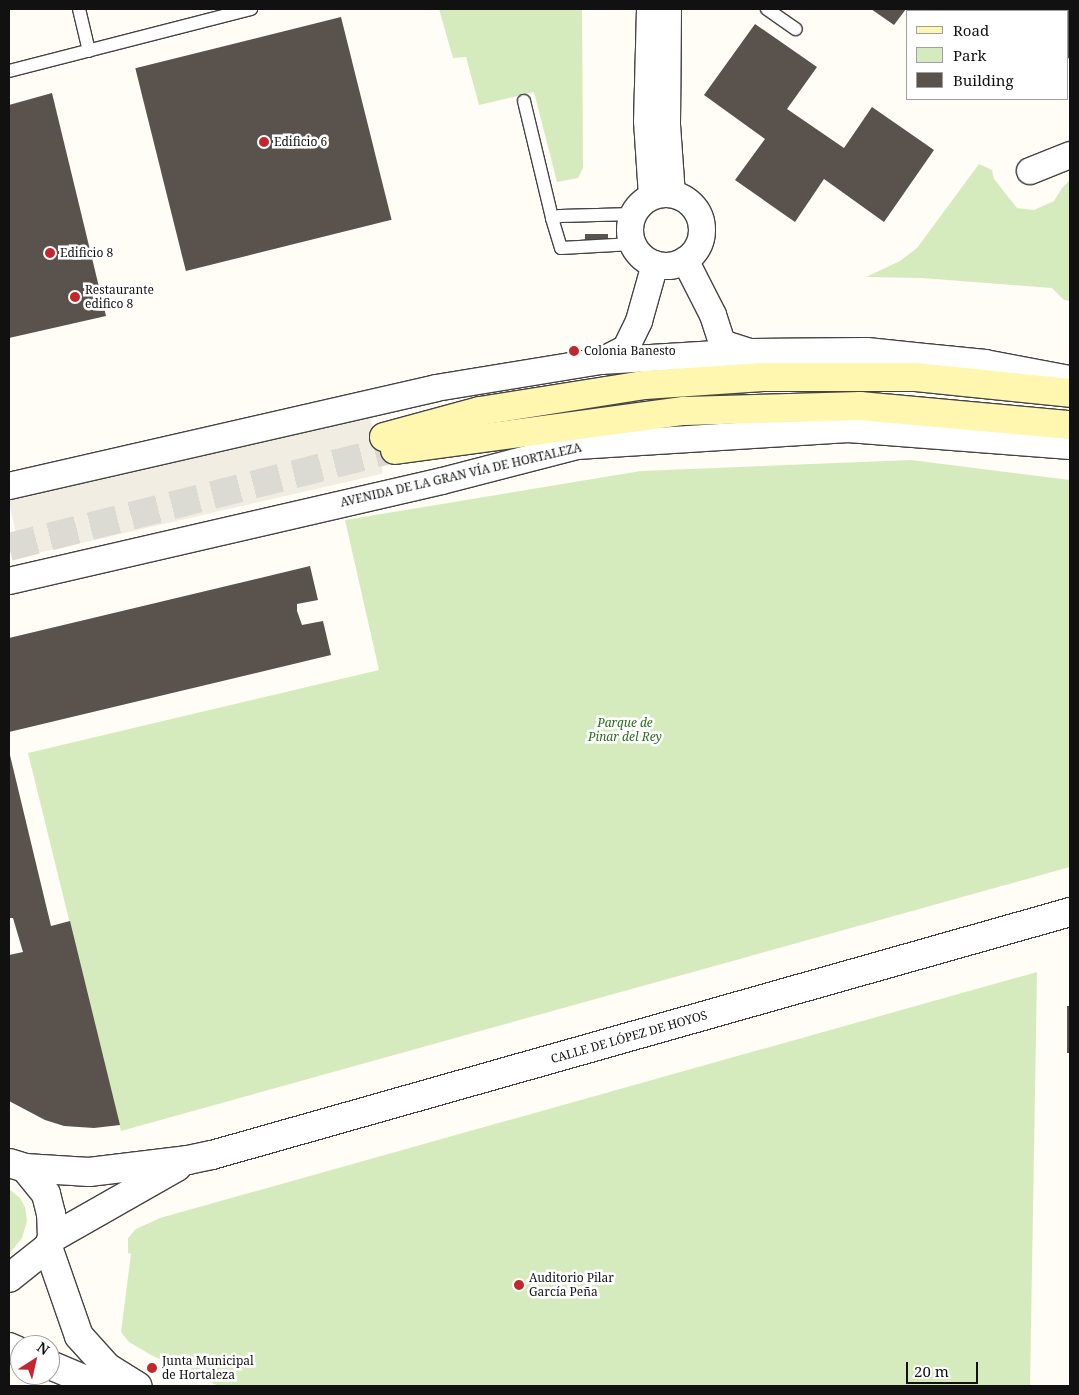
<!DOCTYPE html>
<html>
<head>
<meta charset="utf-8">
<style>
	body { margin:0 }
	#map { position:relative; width:1079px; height:1395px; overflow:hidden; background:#fffdf5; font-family:"Noto Serif",serif }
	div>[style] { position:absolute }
	.green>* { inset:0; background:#d5ebbd }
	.plaza>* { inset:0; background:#f1ede2; transform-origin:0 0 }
	.building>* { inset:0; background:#5a524d; transform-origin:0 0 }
	.secondary-tunnel>* { height:28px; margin-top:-14px; transform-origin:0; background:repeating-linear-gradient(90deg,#dbdad3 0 28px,transparent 0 42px) }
	.roads { filter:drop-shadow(1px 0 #444) drop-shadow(-1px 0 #444) drop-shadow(0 1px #444) drop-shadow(0 -1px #444) }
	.service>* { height:12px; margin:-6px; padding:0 6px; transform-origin:6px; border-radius:6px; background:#fff }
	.minor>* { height:26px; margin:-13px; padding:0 13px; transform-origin:13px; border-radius:13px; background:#fff }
	.minor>.ring { margin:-13px; padding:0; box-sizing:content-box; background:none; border:26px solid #fff; border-radius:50% }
	.tertiary>* { height:28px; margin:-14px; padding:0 14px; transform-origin:14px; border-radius:14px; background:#fff }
	.secondary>* { height:28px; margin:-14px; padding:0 14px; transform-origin:14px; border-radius:14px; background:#fff6b0 }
	.dots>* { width:14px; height:14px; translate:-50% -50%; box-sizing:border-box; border:2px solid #fff; border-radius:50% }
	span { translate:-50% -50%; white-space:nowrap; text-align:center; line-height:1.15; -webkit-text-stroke:5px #fff; paint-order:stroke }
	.poi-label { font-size:12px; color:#111 }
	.left { translate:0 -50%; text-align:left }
	.street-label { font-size:12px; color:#111 }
	.park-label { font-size:12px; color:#2f6b1f; font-style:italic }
	.frame { position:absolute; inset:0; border:10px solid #111; pointer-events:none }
	.legend { position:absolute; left:906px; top:10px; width:162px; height:90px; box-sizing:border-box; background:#fff; border:1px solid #a0a0a0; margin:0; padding:6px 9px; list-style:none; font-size:15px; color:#111 }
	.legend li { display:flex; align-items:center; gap:10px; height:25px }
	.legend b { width:25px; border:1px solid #a0a0a0 }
	.north { position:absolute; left:10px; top:1335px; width:50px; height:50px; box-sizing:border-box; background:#fff; border:1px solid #a0a0a0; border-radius:50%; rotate:35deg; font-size:14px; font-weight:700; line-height:20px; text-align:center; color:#111 }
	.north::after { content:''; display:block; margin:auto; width:18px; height:22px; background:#c4262e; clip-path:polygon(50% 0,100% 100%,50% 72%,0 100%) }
	.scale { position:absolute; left:906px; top:1362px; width:72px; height:22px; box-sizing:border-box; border:2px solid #111; border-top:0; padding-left:6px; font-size:15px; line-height:18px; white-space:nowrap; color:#111; -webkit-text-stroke:4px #fff; paint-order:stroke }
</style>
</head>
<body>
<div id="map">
	<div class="green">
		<div style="clip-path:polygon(439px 9px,582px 9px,583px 168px,578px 178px,557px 182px,534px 92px,479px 105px,466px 57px,453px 58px)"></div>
		<div style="clip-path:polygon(979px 164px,992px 170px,994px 179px,1017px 208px,1034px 210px,1054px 201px,1062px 188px,1070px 180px,1070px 301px,1064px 300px,1052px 288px,922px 278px,866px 277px,900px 261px,917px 248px)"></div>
		<div style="clip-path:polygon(911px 460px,1070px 480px,1070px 867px,121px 1131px,28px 753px,379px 670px,345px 520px,641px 471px)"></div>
		<div style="clip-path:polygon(1037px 972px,1030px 1386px,219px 1386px,151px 1355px,129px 1342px,121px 1332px,131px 1254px,128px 1253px,128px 1238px,136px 1229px,160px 1218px)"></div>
		<div style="clip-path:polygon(9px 1189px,20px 1198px,25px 1207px,27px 1221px,22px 1238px,9px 1254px)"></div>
	</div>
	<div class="plaza">
		<div style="left:369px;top:413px;width:62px;height:371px;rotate:77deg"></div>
	</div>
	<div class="building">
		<div style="clip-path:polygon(871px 9px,906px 9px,894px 25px)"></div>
		<div style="clip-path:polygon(1068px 9px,1070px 9px,1070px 59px,1068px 58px,1067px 11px)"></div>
		<div style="left:341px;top:17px;width:209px;height:212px;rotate:76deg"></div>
		<div style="clip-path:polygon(755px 24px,817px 67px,787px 109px,844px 148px,872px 107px,934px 150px,884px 222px,824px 179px,795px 222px,735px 180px,765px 139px,704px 95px)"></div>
		<div style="clip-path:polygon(52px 93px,106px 316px,9px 338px,9px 105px)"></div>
		<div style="left:585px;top:234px;width:23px;height:9px"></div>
		<div style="clip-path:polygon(310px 566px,318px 600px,297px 604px,297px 611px,302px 625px,323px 621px,331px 655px,9px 732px,9px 638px)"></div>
		<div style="clip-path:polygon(9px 751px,51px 926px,70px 921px,120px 1125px,94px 1128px,64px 1126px,45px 1120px,9px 1101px,9px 955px,23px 952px,13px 918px,9px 918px)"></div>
		<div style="left:1070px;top:1006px;width:47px;height:3px;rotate:90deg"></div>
	</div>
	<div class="secondary-tunnel">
		<div style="left:9px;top:547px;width:389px;rotate:-14.3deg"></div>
	</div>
	<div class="roads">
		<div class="service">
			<div style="left:79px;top:9px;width:43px;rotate:76.6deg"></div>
			<div style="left:767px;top:9px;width:35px;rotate:35deg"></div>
			<div style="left:9px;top:71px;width:250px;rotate:-14.4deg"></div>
			<div style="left:524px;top:101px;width:120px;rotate:76.5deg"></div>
			<div style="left:633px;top:244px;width:72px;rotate:176.8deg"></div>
			<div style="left:561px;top:248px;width:31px;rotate:-107deg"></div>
			<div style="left:552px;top:218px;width:8px;rotate:-14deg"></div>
			<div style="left:560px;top:216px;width:74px;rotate:-1.5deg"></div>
		</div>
		<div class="minor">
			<div style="left:650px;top:9px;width:112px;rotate:91.5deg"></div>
			<div style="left:647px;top:121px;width:75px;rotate:86.2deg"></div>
			<div style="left:668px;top:9px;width:116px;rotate:90.5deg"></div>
			<div style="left:667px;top:125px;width:69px;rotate:85.9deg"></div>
			<div style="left:1030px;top:171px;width:43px;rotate:-21.8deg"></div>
			<div class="ring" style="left:630px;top:194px;width:46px;height:46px"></div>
			<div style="left:685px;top:260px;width:62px;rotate:63deg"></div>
			<div style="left:713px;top:315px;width:29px;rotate:72deg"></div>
			<div style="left:722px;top:343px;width:28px;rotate:18deg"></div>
			<div style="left:601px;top:361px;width:28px;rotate:-27deg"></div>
			<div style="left:626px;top:348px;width:30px;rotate:-64deg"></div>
			<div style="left:639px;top:321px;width:59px;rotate:-74.3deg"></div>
			<div style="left:9px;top:486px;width:438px;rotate:-12.9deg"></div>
			<div style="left:436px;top:388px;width:167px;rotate:-9.3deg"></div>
			<div style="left:601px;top:361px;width:149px;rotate:-3.5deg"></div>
			<div style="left:750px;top:352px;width:117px;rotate:-0.5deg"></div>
			<div style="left:867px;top:351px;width:119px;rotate:5.8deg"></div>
			<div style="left:985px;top:363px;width:86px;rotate:10.7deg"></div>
			<div style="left:9px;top:581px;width:444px;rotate:-13deg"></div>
			<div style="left:442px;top:481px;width:139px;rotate:-14.5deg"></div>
			<div style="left:577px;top:446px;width:272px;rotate:-3.6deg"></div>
			<div style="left:848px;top:429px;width:223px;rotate:4.4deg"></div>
		</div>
		<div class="tertiary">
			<div style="left:9px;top:1163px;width:17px;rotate:17deg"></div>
			<div style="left:25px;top:1168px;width:64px;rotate:3.6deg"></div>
			<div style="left:89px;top:1172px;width:100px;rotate:-6.9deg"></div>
			<div style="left:188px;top:1160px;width:25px;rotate:-12deg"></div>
			<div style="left:212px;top:1155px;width:892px;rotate:-15.81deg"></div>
			<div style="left:52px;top:1238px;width:144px;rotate:-29.6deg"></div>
			<div style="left:48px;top:1247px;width:94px;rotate:70.8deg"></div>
			<div style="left:79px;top:1336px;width:42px;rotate:47.9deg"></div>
			<div style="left:107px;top:1367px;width:36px;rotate:32deg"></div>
			<div style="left:9px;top:1278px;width:50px;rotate:-38.5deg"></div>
			<div style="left:48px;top:1247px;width:10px;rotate:-66deg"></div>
			<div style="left:52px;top:1238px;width:24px;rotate:-92deg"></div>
			<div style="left:51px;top:1214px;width:21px;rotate:-104deg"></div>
			<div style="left:46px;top:1194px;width:33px;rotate:-129deg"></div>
			<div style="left:9px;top:1347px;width:12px;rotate:24deg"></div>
			<div style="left:50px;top:1365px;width:54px;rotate:22.8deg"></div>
		</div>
		<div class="secondary">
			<div style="left:384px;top:437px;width:99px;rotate:-15.2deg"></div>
			<div style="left:480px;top:411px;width:167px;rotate:-9deg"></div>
			<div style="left:645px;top:385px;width:118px;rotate:-3.9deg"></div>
			<div style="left:763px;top:377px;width:153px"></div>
			<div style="left:916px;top:377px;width:155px;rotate:5.9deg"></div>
			<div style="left:395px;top:450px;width:293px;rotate:-7.7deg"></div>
			<div style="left:685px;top:411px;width:175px;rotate:-1.6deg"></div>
			<div style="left:860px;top:406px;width:211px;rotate:5.2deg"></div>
		</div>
	</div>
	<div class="dots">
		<div style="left:264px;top:142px;background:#c4262e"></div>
		<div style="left:50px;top:253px;background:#c4262e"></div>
		<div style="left:75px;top:297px;background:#c4262e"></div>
		<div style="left:574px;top:351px;background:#c4262e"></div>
		<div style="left:519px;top:1285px;background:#c4262e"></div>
		<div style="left:152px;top:1368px;background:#c4262e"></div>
	</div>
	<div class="poi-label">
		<span class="left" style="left:274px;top:142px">Edificio 6</span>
		<span class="left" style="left:60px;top:253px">Edificio 8</span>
		<span class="left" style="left:85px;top:297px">Restaurante<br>edifico 8</span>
		<span class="left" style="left:584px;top:351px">Colonia Banesto</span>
		<span class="left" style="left:529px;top:1285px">Auditorio Pilar<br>García Peña</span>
		<span class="left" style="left:162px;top:1368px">Junta Municipal<br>de Hortaleza</span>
	</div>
	<div class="street-label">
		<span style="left:461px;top:475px;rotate:-13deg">AVENIDA DE LA GRAN VÍA DE HORTALEZA</span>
		<span style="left:629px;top:1037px;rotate:-16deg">CALLE DE LÓPEZ DE HOYOS</span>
	</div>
	<div class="park-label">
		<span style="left:625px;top:730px">Parque de<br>Pinar del Rey</span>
	</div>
	<div class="frame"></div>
	<ul class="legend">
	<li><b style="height:6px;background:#fff6b0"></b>Road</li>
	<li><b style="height:14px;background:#d5ebbd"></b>Park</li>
	<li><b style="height:14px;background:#5a524d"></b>Building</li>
	</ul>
	<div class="north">N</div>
	<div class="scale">20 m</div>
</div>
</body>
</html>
